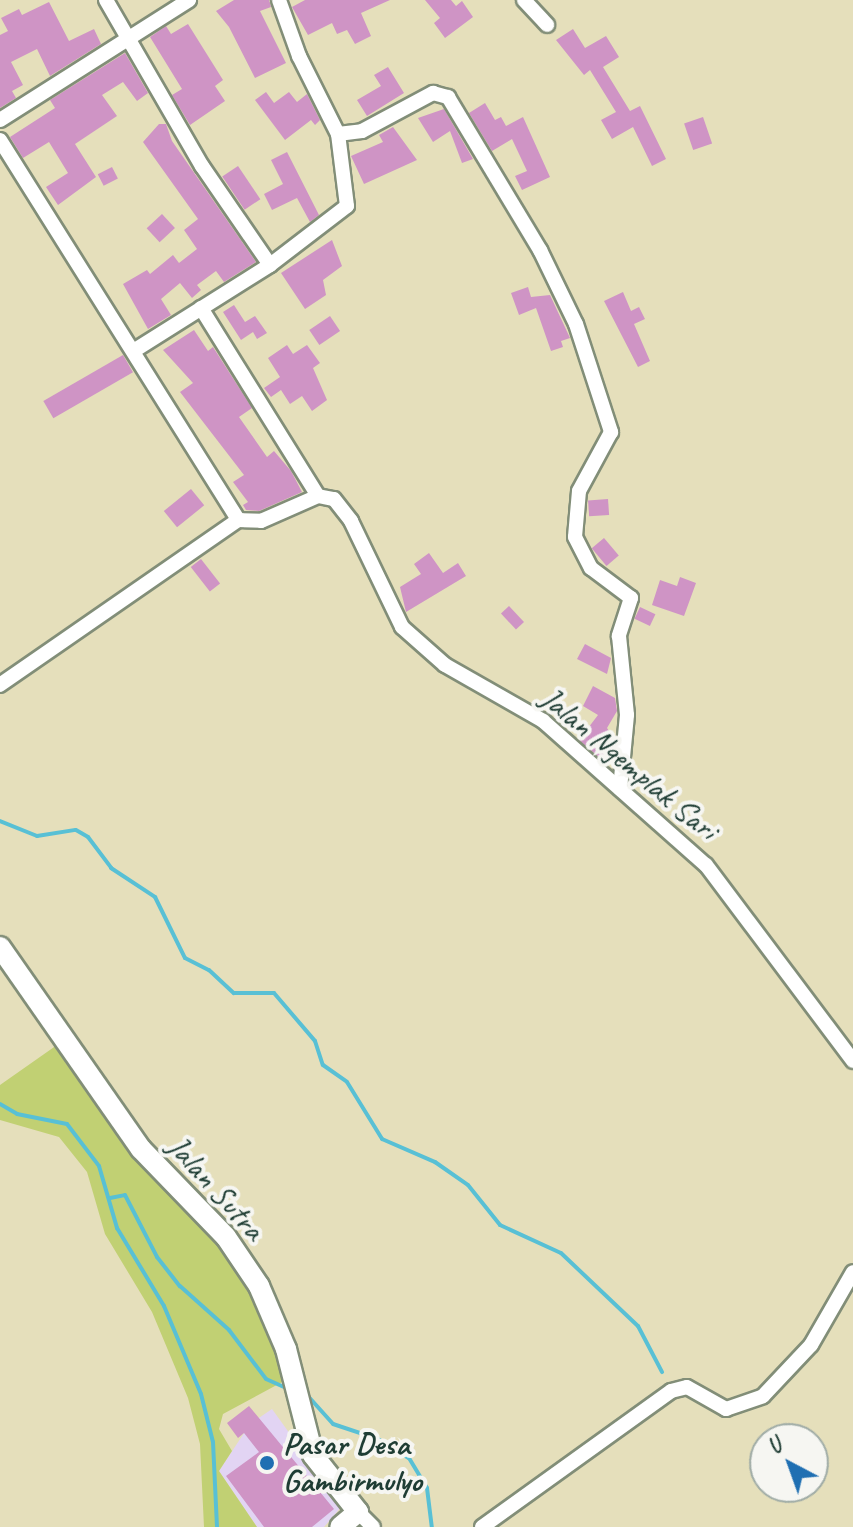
<!DOCTYPE html>
<html>
<head>
<meta charset="utf-8">
<style>
	body { margin:0 }
	#map { position:relative; width:853px; height:1527px; overflow:hidden; background:#e5dfbb; font-family:Caveat,sans-serif }
	div>[style] { position:absolute }
	.built>* { inset:0; background:#e2d4f3 }
	.green>* { inset:0; background:#c1d073 }
	.stream>* { height:4px; margin:-2px; padding:0 2px; transform-origin:2px; border-radius:2px; background:#58c0d5 }
	.building>* { inset:0; background:#cf94c5; transform-origin:0 0 }
	.roads { filter:drop-shadow(2px 0 #828e78) drop-shadow(-2px 0 #828e78) drop-shadow(0 2px #828e78) drop-shadow(0 -2px #828e78) }
	.street>* { height:14px; margin:-7px; padding:0 7px; transform-origin:7px; border-radius:7px; background:#fff }
	.secondary>* { height:20px; margin:-10px; padding:0 10px; transform-origin:10px; border-radius:10px; background:#fff }
	.dots>* { width:22px; height:22px; translate:-50% -50%; box-sizing:border-box; border:4px solid #f6f6f2; border-radius:50% }
	span { translate:-50% -50%; white-space:nowrap; text-align:center; line-height:1.15; -webkit-text-stroke:8px #f6f6f2; paint-order:stroke }
	.street-label { font-size:32px; color:#1f3d34 }
	.poi-label { font-size:32px; color:#1f3d34; font-weight:700 }
	.left { translate:0 -50%; text-align:left }
	.north { position:absolute; left:749px; top:1423px; width:80px; height:80px; box-sizing:border-box; background:#f6f6f2; border:2px solid #a0aca6; border-radius:50%; rotate:319deg; font-size:22px; font-weight:700; line-height:32px; text-align:center; color:#1f3d34 }
	.north::after { content:''; display:block; margin:auto; width:28px; height:36px; background:#1f6fb2; clip-path:polygon(50% 0,100% 100%,50% 72%,0 100%) }
</style>
</head>
<body>
<div id="map">
	<div class="built">
		<div style="clip-path:polygon(272px 1409px,342px 1506px,324px 1527px,257px 1527px,219px 1471px,250px 1424px)"></div>
	</div>
	<div class="green">
		<div style="clip-path:polygon(57px 1045px,221px 1241px,269px 1319px,286px 1380px,223px 1414px,219px 1429px,232px 1451px,219px 1471px,257px 1527px,204px 1527px,200px 1444px,188px 1398px,152px 1312px,105px 1234px,87px 1172px,59px 1137px,0 1120px,0 1085px)"></div>
	</div>
	<div class="stream">
		<div style="left:0;top:821px;width:40px;rotate:22deg"></div>
		<div style="left:37px;top:836px;width:39px;rotate:-9deg"></div>
		<div style="left:76px;top:830px;width:14px;rotate:30deg"></div>
		<div style="left:88px;top:837px;width:39px;rotate:53deg"></div>
		<div style="left:111px;top:868px;width:53px;rotate:33.4deg"></div>
		<div style="left:155px;top:897px;width:68px;rotate:63.8deg"></div>
		<div style="left:185px;top:958px;width:27px;rotate:27deg"></div>
		<div style="left:209px;top:970px;width:34px;rotate:43deg"></div>
		<div style="left:234px;top:993px;width:40px"></div>
		<div style="left:274px;top:993px;width:63px;rotate:49.5deg"></div>
		<div style="left:315px;top:1041px;width:25px;rotate:72deg"></div>
		<div style="left:323px;top:1065px;width:29px;rotate:35deg"></div>
		<div style="left:347px;top:1082px;width:67px;rotate:58.4deg"></div>
		<div style="left:382px;top:1139px;width:58px;rotate:23.5deg"></div>
		<div style="left:435px;top:1162px;width:40px;rotate:34.9deg"></div>
		<div style="left:468px;top:1185px;width:51px;rotate:51.3deg"></div>
		<div style="left:500px;top:1225px;width:67px;rotate:24.7deg"></div>
		<div style="left:561px;top:1253px;width:106px;rotate:43.5deg"></div>
		<div style="left:638px;top:1326px;width:52px;rotate:62.4deg"></div>
		<div style="left:0;top:1104px;width:20px;rotate:30deg"></div>
		<div style="left:17px;top:1114px;width:51px;rotate:11.3deg"></div>
		<div style="left:67px;top:1124px;width:53px;rotate:52.7deg"></div>
		<div style="left:99px;top:1166px;width:65px;rotate:73.8deg"></div>
		<div style="left:117px;top:1228px;width:91px;rotate:58.9deg"></div>
		<div style="left:164px;top:1306px;width:95px;rotate:67.2deg"></div>
		<div style="left:201px;top:1394px;width:49px;rotate:76deg"></div>
		<div style="left:213px;top:1442px;width:85px;rotate:87.3deg"></div>
		<div style="left:110px;top:1198px;width:15px;rotate:-11deg"></div>
		<div style="left:125px;top:1195px;width:70px;rotate:62.7deg"></div>
		<div style="left:157px;top:1257px;width:37px;rotate:52deg"></div>
		<div style="left:180px;top:1286px;width:66px;rotate:41.9deg"></div>
		<div style="left:229px;top:1330px;width:61px;rotate:52.9deg"></div>
		<div style="left:266px;top:1379px;width:24px;rotate:24deg"></div>
		<div style="left:307px;top:1395px;width:39px;rotate:48deg"></div>
		<div style="left:333px;top:1424px;width:47px;rotate:18.4deg"></div>
		<div style="left:378px;top:1439px;width:36px;rotate:32deg"></div>
		<div style="left:409px;top:1458px;width:35px;rotate:59deg"></div>
		<div style="left:427px;top:1488px;width:39px;rotate:83deg"></div>
	</div>
	<div class="building">
		<div style="clip-path:polygon(234px 0,269px 0,271px 7px,260px 11px,286px 63px,255px 78px,229px 27px,216px 11px)"></div>
		<div style="clip-path:polygon(305px 0,390px 0,361px 13px,371px 36px,355px 44px,347px 30px,337px 34px,332px 23px,308px 35px,292px 7px)"></div>
		<div style="clip-path:polygon(425px 0,451px 0,456px 6px,462px 1px,473px 17px,445px 38px,434px 23px,440px 18px)"></div>
		<div style="clip-path:polygon(49px 2px,69px 41px,94px 29px,101px 44px,50px 76px,37px 49px,11px 62px,23px 85px,12px 91px,16px 98px,0 108px,0 35px,8px 31px,1px 18px,19px 9px,22px 15px)"></div>
		<div style="clip-path:polygon(188px 24px,223px 80px,215px 86px,225px 101px,190px 125px,172px 95px,182px 89px,150px 37px,166px 26px,171px 34px)"></div>
		<div style="clip-path:polygon(573px 29px,585px 48px,606px 36px,619px 57px,603px 67px,630px 111px,640px 106px,666px 159px,652px 166px,633px 127px,612px 139px,601px 120px,616px 112px,590px 70px,584px 75px,556px 40px)"></div>
		<div style="clip-path:polygon(125px 53px,148px 93px,137px 101px,123px 82px,102px 95px,117px 116px,75px 144px,96px 177px,58px 205px,46px 187px,68px 173px,49px 142px,23px 158px,10px 137px,55px 108px,50px 100px)"></div>
		<div style="clip-path:polygon(388px 67px,404px 93px,367px 116px,357px 100px,381px 86px,374px 75px)"></div>
		<div style="clip-path:polygon(266px 92px,274px 103px,289px 92px,297px 102px,307px 94px,320px 120px,315px 125px,311px 120px,285px 140px,255px 100px)"></div>
		<div style="clip-path:polygon(485px 103px,495px 120px,501px 117px,506px 126px,523px 117px,550px 177px,522px 190px,515px 176px,527px 171px,512px 139px,492px 151px,469px 113px)"></div>
		<div style="clip-path:polygon(444px 109px,473px 159px,462px 163px,450px 131px,433px 142px,418px 118px)"></div>
		<div style="left:703px;top:117px;width:28px;height:20px;rotate:71deg"></div>
		<div style="clip-path:polygon(159px 124px,166px 124px,172px 141px,256px 262px,224px 282px,216px 271px,197px 285px,201px 290px,192px 298px,180px 283px,161px 299px,171px 315px,148px 329px,123px 284px,147px 270px,150px 274px,173px 255px,179px 263px,197px 249px,184px 230px,198px 219px,143px 142px)"></div>
		<div style="clip-path:polygon(393px 127px,417px 160px,364px 184px,351px 156px,383px 142px,379px 135px)"></div>
		<div style="clip-path:polygon(287px 152px,319px 215px,310px 222px,297px 198px,272px 210px,264px 194px,283px 184px,271px 160px)"></div>
		<div style="left:238px;top:166px;width:40px;height:19px;rotate:56deg"></div>
		<div style="left:112px;top:167px;width:13px;height:16px;rotate:63deg"></div>
		<div style="left:162px;top:214px;width:19px;height:21px;rotate:47deg"></div>
		<div style="clip-path:polygon(332px 240px,342px 266px,323px 280px,326px 295px,305px 309px,281px 273px)"></div>
		<div style="clip-path:polygon(528px 287px,531px 297px,550px 295px,570px 338px,561px 341px,563px 347px,551px 351px,536px 308px,519px 315px,511px 293px)"></div>
		<div style="clip-path:polygon(623px 292px,631px 311px,639px 307px,645px 319px,634px 324px,650px 361px,638px 367px,604px 301px)"></div>
		<div style="clip-path:polygon(234px 305px,245px 322px,255px 316px,267px 333px,257px 339px,253px 332px,241px 340px,223px 312px)"></div>
		<div style="left:330px;top:316px;width:18px;height:25px;rotate:56deg"></div>
		<div style="clip-path:polygon(194px 330px,208px 351px,213px 347px,252px 408px,239px 417px,267px 457px,274px 451px,291px 471px,302px 492px,259px 511px,246px 510px,243px 505px,248px 502px,233px 482px,244px 475px,180px 392px,193px 383px,163px 350px)"></div>
		<div style="clip-path:polygon(287px 345px,293px 354px,307px 345px,320px 363px,313px 368px,327px 400px,312px 411px,302px 396px,290px 404px,281px 390px,271px 397px,264px 388px,280px 377px,268px 358px)"></div>
		<div style="left:123px;top:355px;width:20px;height:92px;rotate:60deg"></div>
		<div style="left:191px;top:489px;width:21px;height:35px;rotate:51deg"></div>
		<div style="left:608px;top:499px;width:16px;height:20px;rotate:86deg"></div>
		<div style="left:604px;top:538px;width:23px;height:16px;rotate:50deg"></div>
		<div style="clip-path:polygon(429px 553px,443px 573px,458px 563px,466px 576px,406px 612px,400px 587px,421px 574px,414px 564px)"></div>
		<div style="left:201px;top:559px;width:31px;height:13px;rotate:52deg"></div>
		<div style="clip-path:polygon(680px 577px,696px 583px,684px 616px,652px 605px,660px 580px,677px 586px)"></div>
		<div style="left:509px;top:606px;width:22px;height:11px;rotate:47deg"></div>
		<div style="left:640px;top:607px;width:17px;height:13px;rotate:25deg"></div>
		<div style="clip-path:polygon(585px 644px,611px 658px,607px 674px,577px 659px)"></div>
		<div style="clip-path:polygon(593px 686px,615px 698px,617px 711px,607px 728px,615px 740px,601px 759px,579px 740px,598px 715px,583px 706px)"></div>
		<div style="clip-path:polygon(249px 1406px,334px 1509px,312px 1527px,264px 1527px,226px 1476px,259px 1452px,244px 1433px,238px 1438px,227px 1423px)"></div>
	</div>
	<div class="roads">
		<div class="street">
			<div style="left:106px;top:0;width:192px;rotate:60deg"></div>
			<div style="left:202px;top:166px;width:120px;rotate:55.5deg"></div>
			<div style="left:524px;top:0;width:34px;rotate:47deg"></div>
			<div style="left:0;top:120px;width:224px;rotate:-32.4deg"></div>
			<div style="left:338px;top:134px;width:24px;rotate:-7deg"></div>
			<div style="left:362px;top:131px;width:81px;rotate:-28.2deg"></div>
			<div style="left:433px;top:93px;width:16px;rotate:15deg"></div>
			<div style="left:448px;top:97px;width:179px;rotate:59deg"></div>
			<div style="left:540px;top:250px;width:82px;rotate:64.1deg"></div>
			<div style="left:576px;top:324px;width:114px;rotate:72deg"></div>
			<div style="left:611px;top:432px;width:67px;rotate:118.5deg"></div>
			<div style="left:579px;top:491px;width:46px;rotate:95deg"></div>
			<div style="left:575px;top:537px;width:35px;rotate:63deg"></div>
			<div style="left:591px;top:568px;width:50px;rotate:36.9deg"></div>
			<div style="left:631px;top:598px;width:40px;rotate:108deg"></div>
			<div style="left:619px;top:636px;width:79px;rotate:84.2deg"></div>
			<div style="left:627px;top:715px;width:74px;rotate:95.4deg"></div>
			<div style="left:0;top:140px;width:448px;rotate:57.9deg"></div>
			<div style="left:238px;top:520px;width:290px;rotate:145.3deg"></div>
			<div style="left:201px;top:308px;width:221px;rotate:58.1deg"></div>
			<div style="left:135px;top:350px;width:160px;rotate:-32.2deg"></div>
			<div style="left:270px;top:265px;width:97px;rotate:-37.5deg"></div>
			<div style="left:347px;top:206px;width:73px;rotate:-97.1deg"></div>
			<div style="left:338px;top:134px;width:87px;rotate:-116.6deg"></div>
			<div style="left:299px;top:56px;width:59px;rotate:-109.7deg"></div>
			<div style="left:238px;top:520px;width:23px;rotate:2deg"></div>
			<div style="left:261px;top:521px;width:62px;rotate:-23.7deg"></div>
			<div style="left:318px;top:496px;width:16px;rotate:11deg"></div>
			<div style="left:334px;top:499px;width:28px;rotate:52deg"></div>
			<div style="left:351px;top:521px;width:118px;rotate:64.3deg"></div>
			<div style="left:402px;top:627px;width:57px;rotate:41.5deg"></div>
			<div style="left:445px;top:665px;width:113px;rotate:29.7deg"></div>
			<div style="left:543px;top:721px;width:217px;rotate:41.5deg"></div>
			<div style="left:706px;top:865px;width:245px;rotate:53.1deg"></div>
			<div style="left:358px;top:1512px;width:21px;rotate:45deg"></div>
			<div style="left:482px;top:1527px;width:233px;rotate:-35.7deg"></div>
			<div style="left:671px;top:1391px;width:16px;rotate:-14deg"></div>
			<div style="left:687px;top:1387px;width:45px;rotate:29.4deg"></div>
			<div style="left:726px;top:1409px;width:39px;rotate:-19deg"></div>
			<div style="left:763px;top:1396px;width:70px;rotate:-46.7deg"></div>
			<div style="left:811px;top:1345px;width:84px;rotate:-60.1deg"></div>
		</div>
		<div class="secondary">
			<div style="left:0;top:947px;width:246px;rotate:55.1deg"></div>
			<div style="left:141px;top:1149px;width:122px;rotate:46deg"></div>
			<div style="left:226px;top:1237px;width:59px;rotate:56deg"></div>
			<div style="left:259px;top:1286px;width:69px;rotate:66.8deg"></div>
			<div style="left:286px;top:1349px;width:109px;rotate:75.7deg"></div>
			<div style="left:313px;top:1455px;width:73px;rotate:51.7deg"></div>
			<div style="left:358px;top:1512px;width:23px;rotate:140deg"></div>
		</div>
	</div>
	<div class="dots">
		<div style="left:267px;top:1463px;background:#1f6fb2"></div>
	</div>
	<div class="street-label">
		<span style="left:629px;top:764px;rotate:40deg">Jalan Ngemplak Sari</span>
		<span style="left:216px;top:1188px;rotate:48deg">Jalan Sutra</span>
	</div>
	<div class="poi-label">
		<span class="left" style="left:283px;top:1463px">Pasar Desa<br>Gambirmulyo</span>
	</div>
	<div class="north">U</div>
</div>
</body>
</html>
